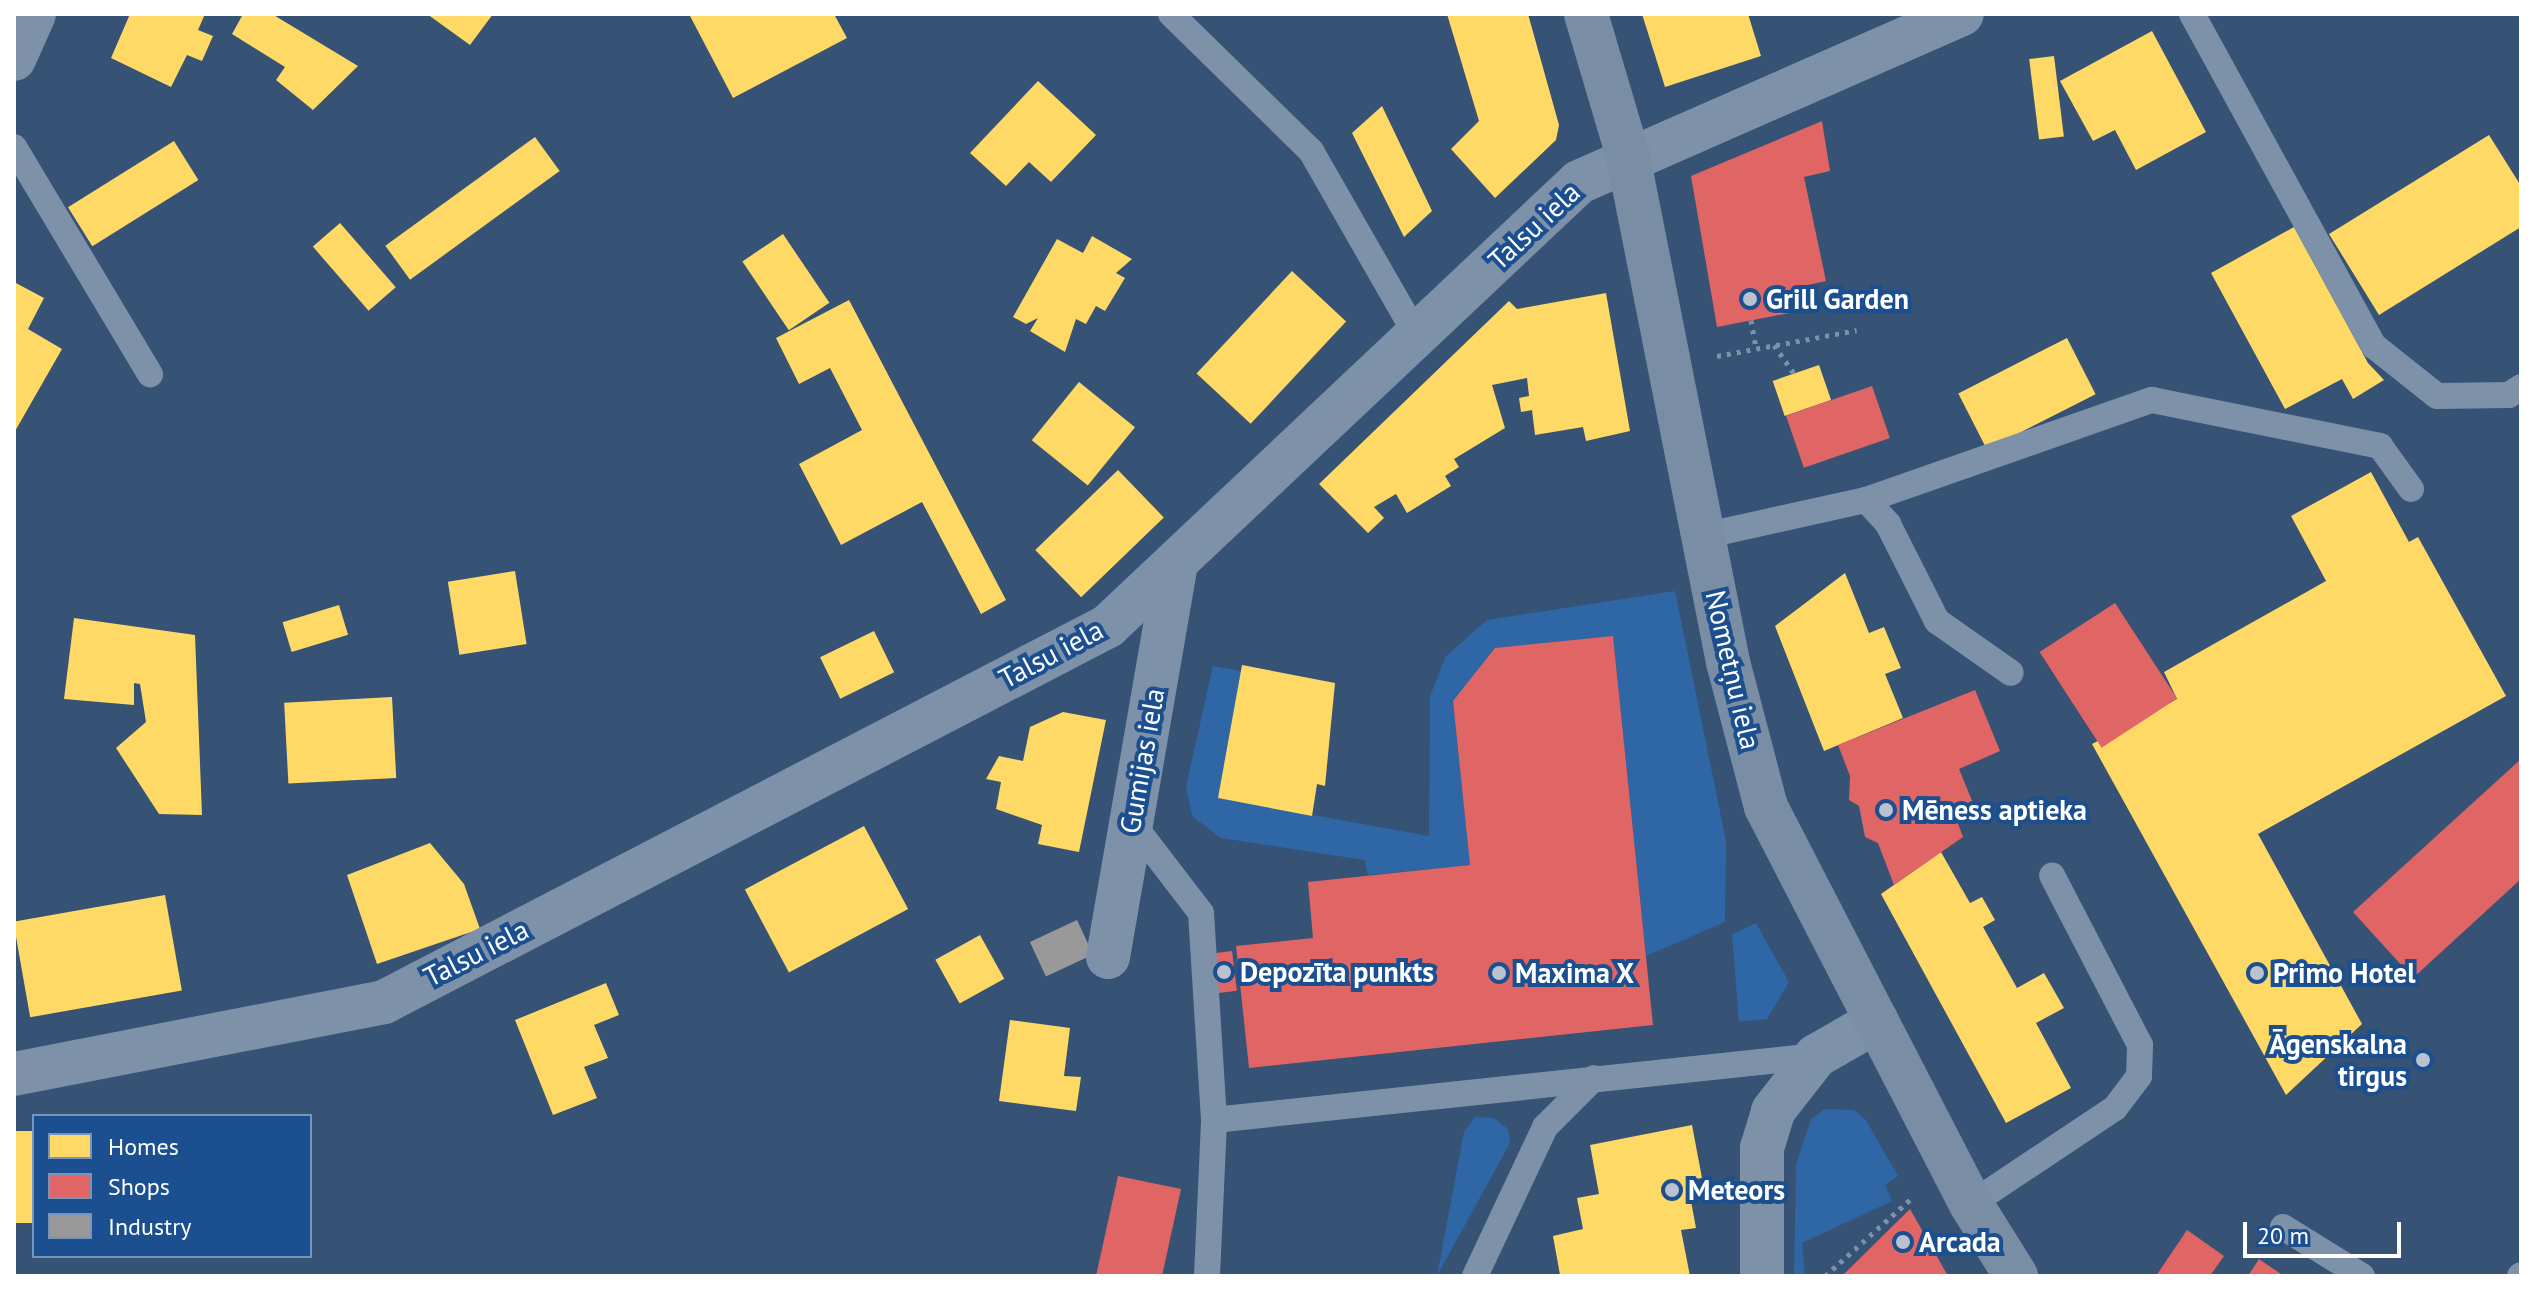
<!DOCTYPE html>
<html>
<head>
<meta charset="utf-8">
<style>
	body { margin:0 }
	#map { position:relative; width:2535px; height:1290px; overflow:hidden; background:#365274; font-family:"PT Sans",sans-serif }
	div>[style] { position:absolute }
	.green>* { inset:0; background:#2f66a5 }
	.homes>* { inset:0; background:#ffd966; transform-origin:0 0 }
	.shops>* { inset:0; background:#e06666; transform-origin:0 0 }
	.industry>* { inset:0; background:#999; transform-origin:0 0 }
	.path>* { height:5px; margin-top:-2.5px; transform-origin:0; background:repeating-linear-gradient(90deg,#7d92a8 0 4px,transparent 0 10px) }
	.lane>* { height:26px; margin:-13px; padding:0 13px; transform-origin:13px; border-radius:13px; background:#7d92a8 }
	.street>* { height:44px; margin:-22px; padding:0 22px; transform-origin:22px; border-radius:22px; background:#7d92a8 }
	.secondary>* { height:44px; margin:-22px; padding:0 22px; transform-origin:22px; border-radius:22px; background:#798da4 }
	.dots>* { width:22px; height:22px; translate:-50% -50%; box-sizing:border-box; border:4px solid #1b4f8f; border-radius:50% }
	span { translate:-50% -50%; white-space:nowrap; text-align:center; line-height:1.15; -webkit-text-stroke:8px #1b4f8f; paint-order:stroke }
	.street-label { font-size:28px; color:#fff }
	.poi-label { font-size:28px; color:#fff; font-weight:700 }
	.left { translate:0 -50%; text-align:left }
	.right { translate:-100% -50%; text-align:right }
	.frame { position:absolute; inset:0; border:16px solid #fff; pointer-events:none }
	.legend { position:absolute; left:32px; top:1114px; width:280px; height:144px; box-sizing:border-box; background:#1b4f8f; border:2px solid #7695bc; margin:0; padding:10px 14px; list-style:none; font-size:24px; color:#fff }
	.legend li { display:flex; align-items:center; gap:16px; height:40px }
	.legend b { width:40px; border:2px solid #7695bc }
	.scale { position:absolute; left:2243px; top:1222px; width:158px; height:36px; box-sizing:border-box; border:4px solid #fff; border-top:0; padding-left:10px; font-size:24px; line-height:28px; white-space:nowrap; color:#fff; -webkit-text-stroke:6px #1b4f8f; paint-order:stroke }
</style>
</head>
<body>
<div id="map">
	<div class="green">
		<div style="clip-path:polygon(1675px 591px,1726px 841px,1725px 922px,1646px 956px,1613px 636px,1496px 648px,1453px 701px,1470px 865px,1368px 875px,1364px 860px,1221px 838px,1192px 816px,1186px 786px,1213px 666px,1256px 674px,1218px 798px,1429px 836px,1430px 696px,1446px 656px,1487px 620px)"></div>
		<div style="clip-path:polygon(1756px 923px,1789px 982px,1767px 1019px,1739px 1022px,1732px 934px)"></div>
		<div style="clip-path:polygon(1825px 1109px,1854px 1110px,1866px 1120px,1898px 1176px,1885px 1185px,1892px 1201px,1802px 1243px,1805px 1276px,1794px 1276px,1796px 1164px,1811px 1119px)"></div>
		<div style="clip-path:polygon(1475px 1117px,1494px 1118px,1508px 1129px,1510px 1143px,1437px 1276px,1464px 1132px)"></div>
	</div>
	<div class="homes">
		<div style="clip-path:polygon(130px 14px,205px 14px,198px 30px,213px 36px,202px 61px,187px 55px,171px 87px,111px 58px)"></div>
		<div style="clip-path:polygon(243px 14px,272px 14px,358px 66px,313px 110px,276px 80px,285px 67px,232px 34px)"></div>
		<div style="clip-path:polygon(427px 14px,493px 14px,470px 45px)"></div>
		<div style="clip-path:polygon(689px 14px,834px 14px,847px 38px,733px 98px)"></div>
		<div style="clip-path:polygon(1447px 14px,1528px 14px,1559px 125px,1556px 140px,1495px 198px,1451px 149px,1479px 121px)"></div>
		<div style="clip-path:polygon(1642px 14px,1748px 14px,1761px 56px,1665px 87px)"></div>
		<div style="clip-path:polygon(2152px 31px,2206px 132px,2136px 170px,2115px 130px,2093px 141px,2060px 81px)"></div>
		<div style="left:2054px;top:56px;width:81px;height:25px;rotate:83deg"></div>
		<div style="clip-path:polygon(1038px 81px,1096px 135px,1051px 182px,1029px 162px,1006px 186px,970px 153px)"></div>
		<div style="clip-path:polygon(1382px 106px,1432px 211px,1404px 237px,1352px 133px)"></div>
		<div style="clip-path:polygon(2489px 135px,2521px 186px,2521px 227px,2379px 315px,2329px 234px)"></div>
		<div style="left:535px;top:137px;width:42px;height:185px;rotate:54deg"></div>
		<div style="left:174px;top:141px;width:46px;height:125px;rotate:58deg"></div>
		<div style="left:340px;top:223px;width:85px;height:36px;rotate:49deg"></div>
		<div style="clip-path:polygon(2294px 227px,2368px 363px,2384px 380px,2353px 399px,2342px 379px,2285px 409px,2211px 273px)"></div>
		<div style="left:783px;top:234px;width:83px;height:49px;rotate:56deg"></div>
		<div style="clip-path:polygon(1092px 236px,1132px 259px,1116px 273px,1125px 278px,1105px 311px,1096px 306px,1086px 324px,1076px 319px,1065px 352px,1030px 331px,1038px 318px,1026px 324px,1013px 317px,1057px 239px,1083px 253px)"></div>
		<div style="left:1292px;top:271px;width:74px;height:140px;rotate:43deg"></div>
		<div style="clip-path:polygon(14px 282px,44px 298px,28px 329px,62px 349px,14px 433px)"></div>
		<div style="clip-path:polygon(1606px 293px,1630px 431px,1586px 441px,1583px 427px,1535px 435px,1532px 410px,1521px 412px,1519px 398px,1529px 396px,1527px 378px,1492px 385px,1505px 428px,1454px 459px,1459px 467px,1445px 476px,1451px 486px,1407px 513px,1396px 494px,1374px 507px,1384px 518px,1368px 533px,1319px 484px,1509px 301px,1517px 309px)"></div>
		<div style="clip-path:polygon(849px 300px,1006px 600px,981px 614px,922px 502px,841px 545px,799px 464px,862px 430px,830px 368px,799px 384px,776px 338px)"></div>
		<div style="left:2067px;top:338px;width:63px;height:122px;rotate:63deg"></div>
		<div style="left:1819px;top:365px;width:37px;height:49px;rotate:71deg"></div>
		<div style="left:1079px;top:382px;width:72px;height:75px;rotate:39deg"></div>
		<div style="left:1118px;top:470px;width:66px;height:115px;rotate:46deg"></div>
		<div style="clip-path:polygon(2371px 472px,2409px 542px,2418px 537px,2506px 696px,2258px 834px,2362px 1024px,2286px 1095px,2092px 744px,2177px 699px,2164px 672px,2326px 581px,2291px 516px)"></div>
		<div style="left:515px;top:571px;width:74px;height:68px;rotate:81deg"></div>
		<div style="clip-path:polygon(1845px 573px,1869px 633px,1884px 627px,1901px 668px,1885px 674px,1903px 718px,1824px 751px,1775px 626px)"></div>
		<div style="left:339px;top:605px;width:31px;height:59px;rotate:73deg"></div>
		<div style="clip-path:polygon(74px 618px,195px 635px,202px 815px,159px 814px,116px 748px,146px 722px,140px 684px,134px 683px,134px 705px,64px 699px)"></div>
		<div style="left:874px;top:631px;width:46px;height:60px;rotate:64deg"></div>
		<div style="clip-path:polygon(1242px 665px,1335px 683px,1325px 786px,1317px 784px,1312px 816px,1218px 798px)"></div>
		<div style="left:392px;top:697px;width:81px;height:108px;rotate:87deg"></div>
		<div style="clip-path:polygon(1063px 712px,1106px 720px,1079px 852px,1038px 844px,1042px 825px,996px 809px,1001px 782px,986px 779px,999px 756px,1023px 761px,1030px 727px)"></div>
		<div style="left:864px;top:826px;width:94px;height:135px;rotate:62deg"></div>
		<div style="clip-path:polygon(430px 843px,464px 884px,480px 929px,377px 964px,347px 875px)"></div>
		<div style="clip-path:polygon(1941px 852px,1970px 903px,1982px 897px,1995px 920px,1983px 927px,2017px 988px,2044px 973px,2064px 1008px,2036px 1023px,2071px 1088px,2006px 1123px,1881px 894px)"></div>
		<div style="left:165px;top:895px;width:97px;height:154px;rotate:80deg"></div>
		<div style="left:980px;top:935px;width:50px;height:51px;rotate:61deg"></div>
		<div style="clip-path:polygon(606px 983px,619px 1015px,594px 1025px,608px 1058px,584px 1067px,597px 1098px,553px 1115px,515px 1020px)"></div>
		<div style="clip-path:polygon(1010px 1020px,1070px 1028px,1064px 1076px,1081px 1077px,1076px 1111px,999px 1101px)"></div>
		<div style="clip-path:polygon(1692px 1125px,1702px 1178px,1687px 1180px,1696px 1228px,1681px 1230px,1690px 1276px,1560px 1275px,1553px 1236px,1583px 1229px,1577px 1198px,1599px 1194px,1590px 1145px)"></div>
		<div style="left:34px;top:1131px;width:92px;height:20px;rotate:90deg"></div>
	</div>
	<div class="shops">
		<div style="clip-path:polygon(1822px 121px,1830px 171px,1804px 177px,1826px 281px,1808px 285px,1810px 309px,1717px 327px,1691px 176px)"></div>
		<div style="left:1872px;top:386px;width:55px;height:91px;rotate:71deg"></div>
		<div style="left:2115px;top:603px;width:114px;height:90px;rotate:57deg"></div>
		<div style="clip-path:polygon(1613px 636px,1653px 1025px,1249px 1068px,1236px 946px,1313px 938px,1308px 882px,1470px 865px,1453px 701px,1495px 648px)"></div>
		<div style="clip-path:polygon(1975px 690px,2000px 751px,1959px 769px,1973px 803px,1953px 810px,1963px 837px,1894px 885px,1878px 843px,1865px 837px,1859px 806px,1849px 800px,1850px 776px,1838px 745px)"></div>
		<div style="clip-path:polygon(2521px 759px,2521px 879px,2413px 978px,2353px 912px)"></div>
		<div style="left:1232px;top:951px;width:40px;height:22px;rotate:83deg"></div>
		<div style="clip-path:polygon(1118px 1176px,1181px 1189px,1162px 1276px,1096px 1276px)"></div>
		<div style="clip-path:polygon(1910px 1209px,1948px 1276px,1842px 1276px)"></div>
		<div style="clip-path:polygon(2187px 1230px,2224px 1256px,2210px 1276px,2156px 1276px)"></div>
		<div style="clip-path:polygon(2259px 1259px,2284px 1276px,2248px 1276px)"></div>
	</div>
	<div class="industry">
		<div style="left:1077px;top:920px;width:38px;height:52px;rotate:65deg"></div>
	</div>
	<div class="path">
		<div style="left:1751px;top:320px;width:28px;rotate:80deg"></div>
		<div style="left:1774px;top:345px;width:35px;rotate:55deg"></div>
		<div style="left:1717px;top:356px;width:142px;rotate:-10.5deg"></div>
		<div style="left:1825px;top:1276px;width:118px;rotate:-41.9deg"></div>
	</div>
	<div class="lane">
		<div style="left:1171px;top:14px;width:196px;rotate:44.4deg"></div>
		<div style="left:1311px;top:151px;width:213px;rotate:60.2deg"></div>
		<div style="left:2192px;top:14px;width:379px;rotate:61.3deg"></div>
		<div style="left:2374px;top:346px;width:80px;rotate:38.4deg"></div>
		<div style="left:2437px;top:396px;width:72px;rotate:-0.8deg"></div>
		<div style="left:2509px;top:395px;width:14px;rotate:-34deg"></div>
		<div style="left:14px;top:147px;width:265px;rotate:59.1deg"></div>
		<div style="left:1866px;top:500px;width:303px;rotate:-19.3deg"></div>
		<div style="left:2152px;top:400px;width:233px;rotate:11.4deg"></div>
		<div style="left:2380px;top:446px;width:53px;rotate:54.2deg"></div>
		<div style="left:1703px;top:536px;width:167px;rotate:-12.5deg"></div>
		<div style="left:1866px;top:500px;width:33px;rotate:47deg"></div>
		<div style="left:1888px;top:524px;width:109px;rotate:63.2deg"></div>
		<div style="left:1937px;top:621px;width:90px;rotate:35.1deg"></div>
		<div style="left:1132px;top:823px;width:113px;rotate:52.5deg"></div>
		<div style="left:1201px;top:913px;width:207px;rotate:86.4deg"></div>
		<div style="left:1971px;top:1204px;width:173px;rotate:-33.7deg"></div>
		<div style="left:2115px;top:1108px;width:40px;rotate:-53deg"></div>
		<div style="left:2139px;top:1076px;width:31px;rotate:-88deg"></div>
		<div style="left:2140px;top:1045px;width:191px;rotate:-117.4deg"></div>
		<div style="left:2283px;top:1227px;width:93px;rotate:31.8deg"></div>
		<div style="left:1207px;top:1276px;width:156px;rotate:-87.4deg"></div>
		<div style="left:1214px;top:1120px;width:605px;rotate:-6.07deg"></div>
		<div style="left:1475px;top:1276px;width:165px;rotate:-64.8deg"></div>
		<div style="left:1545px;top:1127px;width:69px;rotate:-45deg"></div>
		<div style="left:2520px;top:1276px;width:1px;rotate:-45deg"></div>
	</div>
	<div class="street">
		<div style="left:14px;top:59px;width:49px;rotate:-66deg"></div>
		<div style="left:1108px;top:957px;width:398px;rotate:-80.2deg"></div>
		<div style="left:14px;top:1074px;width:377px;rotate:-11deg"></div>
		<div style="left:384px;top:1002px;width:816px;rotate:-27.44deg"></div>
		<div style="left:1108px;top:626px;width:647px;rotate:-43.31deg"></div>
		<div style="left:1579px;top:182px;width:418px;rotate:-23.7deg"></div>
		<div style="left:1762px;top:1276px;width:128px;rotate:-90deg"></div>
		<div style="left:1762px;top:1148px;width:39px;rotate:-73deg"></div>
		<div style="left:1773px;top:1111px;width:70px;rotate:-52deg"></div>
		<div style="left:1816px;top:1056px;width:70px;rotate:-29.8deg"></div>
	</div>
	<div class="secondary">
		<div style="left:1586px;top:14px;width:148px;rotate:73.5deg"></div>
		<div style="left:1628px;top:156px;width:516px;rotate:78.82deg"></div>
		<div style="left:1728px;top:662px;width:150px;rotate:75.3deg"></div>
		<div style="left:1766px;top:807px;width:447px;rotate:62.7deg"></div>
		<div style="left:1971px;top:1204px;width:85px;rotate:58deg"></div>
	</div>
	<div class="dots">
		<div style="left:1750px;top:299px;background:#b9c2ce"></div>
		<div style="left:1886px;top:810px;background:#b9c2ce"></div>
		<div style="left:1224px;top:972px;background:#b9c2ce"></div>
		<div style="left:1499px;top:973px;background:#b9c2ce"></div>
		<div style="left:2257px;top:973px;background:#b9c2ce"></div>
		<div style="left:2423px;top:1060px;background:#b9c2ce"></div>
		<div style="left:1672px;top:1190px;background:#b9c2ce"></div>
		<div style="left:1903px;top:1242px;background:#b9c2ce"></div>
	</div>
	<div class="street-label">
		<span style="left:1534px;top:226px;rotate:-43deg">Talsu iela</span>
		<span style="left:1051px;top:654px;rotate:-28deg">Talsu iela</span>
		<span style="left:1733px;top:670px;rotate:77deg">Nometņu iela</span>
		<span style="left:1142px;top:761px;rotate:-80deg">Gumijas iela</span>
		<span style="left:476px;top:953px;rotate:-27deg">Talsu iela</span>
	</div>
	<div class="poi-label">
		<span class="left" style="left:1766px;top:299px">Grill Garden</span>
		<span class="left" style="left:1902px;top:810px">Mēness aptieka</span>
		<span class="left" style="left:1240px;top:972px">Depozīta punkts</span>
		<span class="left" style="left:1515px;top:973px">Maxima X</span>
		<span class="left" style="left:2273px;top:973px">Primo Hotel</span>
		<span class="right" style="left:2407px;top:1060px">Āgenskalna<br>tirgus</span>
		<span class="left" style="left:1688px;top:1190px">Meteors</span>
		<span class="left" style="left:1919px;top:1242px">Arcada</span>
	</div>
	<div class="frame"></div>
	<ul class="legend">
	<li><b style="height:22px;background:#ffd966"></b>Homes</li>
	<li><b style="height:22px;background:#e06666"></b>Shops</li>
	<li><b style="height:22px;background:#999"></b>Industry</li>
	</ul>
	<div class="scale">20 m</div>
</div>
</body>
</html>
